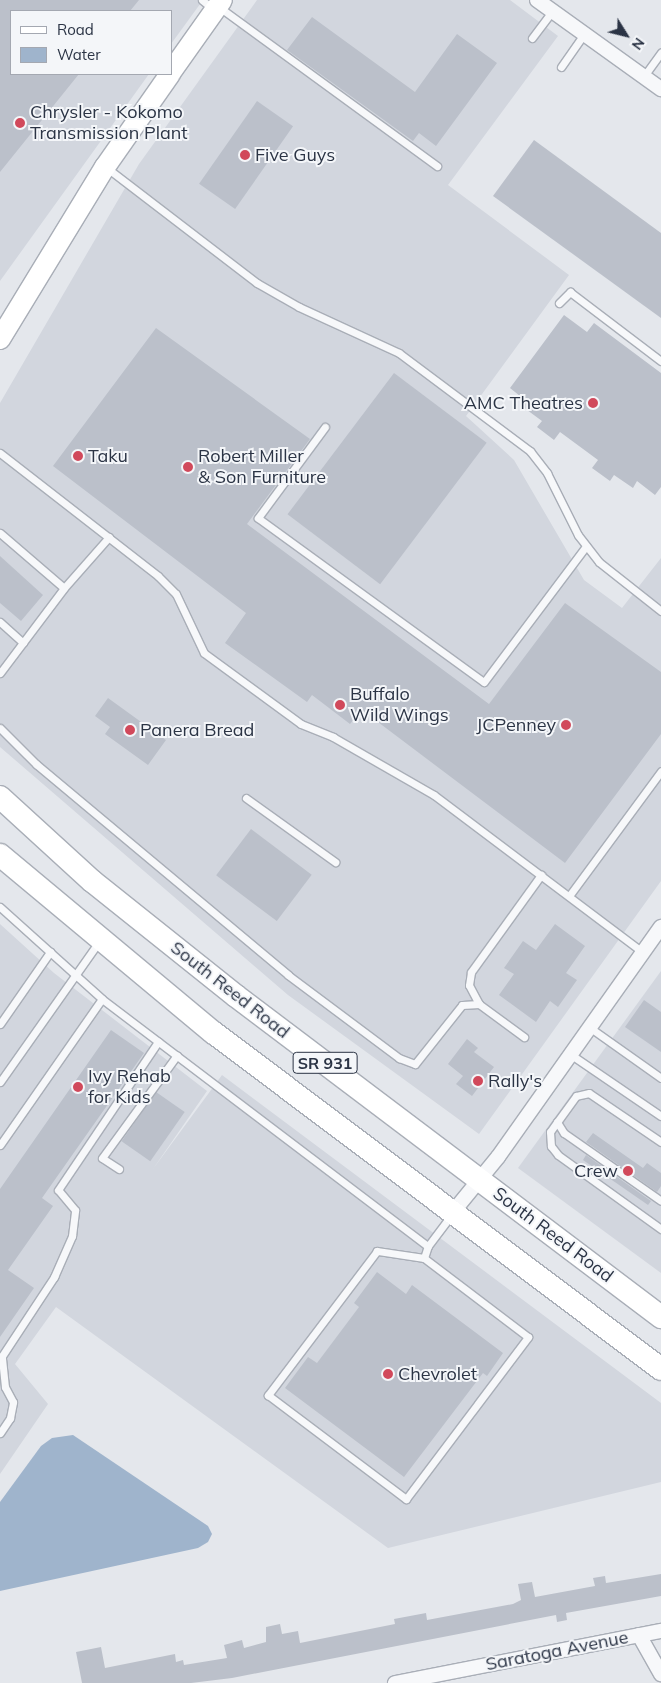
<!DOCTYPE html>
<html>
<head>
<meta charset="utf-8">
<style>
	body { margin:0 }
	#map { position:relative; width:661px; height:1683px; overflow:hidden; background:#e4e7ec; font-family:Mulish,sans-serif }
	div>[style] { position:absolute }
	.built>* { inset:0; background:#d2d6de }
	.water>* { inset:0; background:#9fb4cc }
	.building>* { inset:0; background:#bbc0ca; transform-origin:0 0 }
	.roads { filter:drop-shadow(1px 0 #a9aeb7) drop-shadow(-1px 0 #a9aeb7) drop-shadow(0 1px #a9aeb7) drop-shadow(0 -1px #a9aeb7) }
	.lane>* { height:7px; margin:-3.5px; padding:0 3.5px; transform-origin:3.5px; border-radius:3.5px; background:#f7f8fa }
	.street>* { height:14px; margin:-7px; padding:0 7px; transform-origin:7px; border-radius:7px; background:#f7f8fa }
	.secondary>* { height:20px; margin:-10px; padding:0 10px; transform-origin:10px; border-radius:10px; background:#fff }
	.primary>* { height:22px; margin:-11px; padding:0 11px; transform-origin:11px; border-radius:11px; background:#fff }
	.dots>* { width:14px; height:14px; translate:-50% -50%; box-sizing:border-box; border:2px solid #f4f6f9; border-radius:50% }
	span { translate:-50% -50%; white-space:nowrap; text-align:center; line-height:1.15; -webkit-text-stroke:4px #f4f6f9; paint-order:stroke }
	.shield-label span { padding:1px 4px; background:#f4f6f9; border:1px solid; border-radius:4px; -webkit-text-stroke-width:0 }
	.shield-label { font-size:16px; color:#2b3445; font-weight:700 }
	.poi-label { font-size:18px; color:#2b3445 }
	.left { translate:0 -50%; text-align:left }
	.right { translate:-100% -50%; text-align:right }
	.street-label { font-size:18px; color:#2b3445 }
	.legend { position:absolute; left:10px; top:10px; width:162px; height:65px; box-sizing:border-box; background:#f4f6f9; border:1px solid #a4a8b1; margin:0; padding:6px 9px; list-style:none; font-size:15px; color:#2b3445 }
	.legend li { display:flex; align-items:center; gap:10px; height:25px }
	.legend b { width:25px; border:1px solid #a4a8b1 }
	.north { position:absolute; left:601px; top:10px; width:50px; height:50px; -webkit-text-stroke:4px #f4f6f9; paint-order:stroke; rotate:126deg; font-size:14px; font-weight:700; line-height:20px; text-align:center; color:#2b3445 }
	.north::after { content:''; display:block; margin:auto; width:18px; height:22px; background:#2b3445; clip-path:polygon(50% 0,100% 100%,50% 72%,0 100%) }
</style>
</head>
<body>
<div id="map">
	<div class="built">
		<div style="clip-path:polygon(0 0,203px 0,171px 44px,171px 11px,11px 11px,11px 74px,149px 74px,0 281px)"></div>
		<div style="clip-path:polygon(257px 0,510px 0,558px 36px,448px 185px,569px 275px,466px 416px,514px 460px,584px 580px,622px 608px,661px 558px,661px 881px,479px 1134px,288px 995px,0 747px,0 403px,139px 164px)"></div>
		<div style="clip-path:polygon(0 924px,54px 973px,207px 1091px,153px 1169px,222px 1075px,661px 1403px,661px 1482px,388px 1548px,56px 1307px,15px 1364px,48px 1404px,0 1474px)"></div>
		<div style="clip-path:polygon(661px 971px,661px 1273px,518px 1168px)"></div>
	</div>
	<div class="water">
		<div style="clip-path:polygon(73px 1435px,208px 1526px,212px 1534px,208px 1542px,198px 1548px,0 1591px,0 1502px,41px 1446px,52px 1438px)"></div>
	</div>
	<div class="building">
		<div style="clip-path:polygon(0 0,139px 0,130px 11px,11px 11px,11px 74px,79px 74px,0 172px)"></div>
		<div style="clip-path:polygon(312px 17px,415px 92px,457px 34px,497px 63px,436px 146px,419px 133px,413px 141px,287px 50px)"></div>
		<div style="left:257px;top:101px;width:44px;height:101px;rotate:35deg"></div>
		<div style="clip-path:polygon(534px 140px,661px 233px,661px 318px,493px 196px)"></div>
		<div style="clip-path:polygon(564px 315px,587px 332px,594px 323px,661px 373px,661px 487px,655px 495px,637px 481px,633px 488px,614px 475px,610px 481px,592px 468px,598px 460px,560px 432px,554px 440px,537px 427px,542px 421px,523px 407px,525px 400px,510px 388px)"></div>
		<div style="clip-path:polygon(156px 328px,310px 439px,247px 524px,489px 704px,565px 603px,661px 672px,661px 734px,565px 863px,362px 710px,350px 724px,312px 695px,307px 702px,225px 643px,246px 613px,53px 466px)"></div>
		<div style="left:394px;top:373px;width:116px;height:177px;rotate:37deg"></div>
		<div style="clip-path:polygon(0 556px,43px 595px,21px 621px,0 603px)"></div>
		<div style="clip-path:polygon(108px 698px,166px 740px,148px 765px,105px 734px,110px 727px,95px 716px)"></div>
		<div style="left:251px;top:829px;width:76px;height:58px;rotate:37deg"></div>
		<div style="clip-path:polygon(555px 924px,585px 946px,566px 973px,577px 980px,558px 1007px,550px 1001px,536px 1022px,499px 995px,514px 974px,504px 968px,523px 941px,536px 950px)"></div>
		<div style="clip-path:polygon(644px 1000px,661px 1012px,661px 1052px,625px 1027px)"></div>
		<div style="clip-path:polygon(111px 1030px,144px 1053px,42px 1198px,53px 1206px,8px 1270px,34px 1288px,0 1337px,0 1189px)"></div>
		<div style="clip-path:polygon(467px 1039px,478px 1048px,474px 1052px,494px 1067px,472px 1096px,456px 1084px,463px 1076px,448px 1064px)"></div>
		<div style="left:156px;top:1092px;width:35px;height:60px;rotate:35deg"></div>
		<div style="clip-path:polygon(593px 1133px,643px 1168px,647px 1163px,661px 1173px,661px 1186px,657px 1192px,586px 1142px)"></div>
		<div style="clip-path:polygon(586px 1155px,651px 1201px,648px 1205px,583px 1160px)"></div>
		<div style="clip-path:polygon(377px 1272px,406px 1294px,412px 1285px,503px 1353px,487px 1376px,483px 1373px,404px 1477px,285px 1388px,308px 1357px,317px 1363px,359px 1307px,354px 1303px)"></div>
		<div style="clip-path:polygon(661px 1574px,661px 1596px,566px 1613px,567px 1620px,557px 1622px,556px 1615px,232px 1678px,191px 1683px,82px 1683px,76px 1652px,101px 1647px,105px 1668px,175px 1654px,176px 1662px,183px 1660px,184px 1665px,227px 1658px,224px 1645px,242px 1640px,244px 1648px,266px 1642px,266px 1627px,280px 1624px,282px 1634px,298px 1631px,300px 1643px,395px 1624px,394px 1619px,426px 1613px,427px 1620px,513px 1604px,521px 1600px,518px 1584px,532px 1582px,535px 1597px,595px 1586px,593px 1578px,605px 1576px,606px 1583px)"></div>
	</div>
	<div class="roads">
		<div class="lane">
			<div style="left:202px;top:0;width:14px;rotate:39deg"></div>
			<div style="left:219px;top:7px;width:270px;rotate:36.1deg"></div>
			<div style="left:532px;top:38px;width:34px;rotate:-53deg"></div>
			<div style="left:561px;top:67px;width:40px;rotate:-55.1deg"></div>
			<div style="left:644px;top:76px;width:29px;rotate:-54deg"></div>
			<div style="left:107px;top:168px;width:189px;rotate:37.5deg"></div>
			<div style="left:257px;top:283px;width:48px;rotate:29.7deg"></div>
			<div style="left:299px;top:307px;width:110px;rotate:24.7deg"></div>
			<div style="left:399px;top:353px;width:164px;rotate:36.8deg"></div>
			<div style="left:530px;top:451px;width:28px;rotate:52deg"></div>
			<div style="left:547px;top:473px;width:69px;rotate:63.4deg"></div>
			<div style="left:578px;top:535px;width:34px;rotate:52deg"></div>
			<div style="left:599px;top:562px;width:79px;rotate:38.3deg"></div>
			<div style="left:559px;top:303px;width:16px;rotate:-45deg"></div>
			<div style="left:570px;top:292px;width:114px;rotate:37.2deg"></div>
			<div style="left:325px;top:427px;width:113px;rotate:126.4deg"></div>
			<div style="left:258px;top:518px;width:279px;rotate:36deg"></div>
			<div style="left:484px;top:682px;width:170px;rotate:-53.1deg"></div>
			<div style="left:0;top:453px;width:200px;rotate:37.9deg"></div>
			<div style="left:158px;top:576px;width:25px;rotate:45deg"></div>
			<div style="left:176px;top:594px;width:65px;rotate:64.6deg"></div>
			<div style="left:204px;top:653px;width:120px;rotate:36.2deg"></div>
			<div style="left:301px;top:724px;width:35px;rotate:22deg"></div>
			<div style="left:333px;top:737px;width:116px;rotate:29.9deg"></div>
			<div style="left:434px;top:795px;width:261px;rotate:37deg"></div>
			<div style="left:0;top:533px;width:84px;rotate:40.7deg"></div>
			<div style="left:0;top:622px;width:31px;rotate:42deg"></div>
			<div style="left:0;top:673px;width:106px;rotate:-53deg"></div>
			<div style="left:64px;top:588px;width:68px;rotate:-48.6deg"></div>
			<div style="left:0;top:728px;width:51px;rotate:45deg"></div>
			<div style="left:36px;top:764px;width:329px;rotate:39.9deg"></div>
			<div style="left:288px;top:975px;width:139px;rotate:36.8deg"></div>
			<div style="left:399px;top:1058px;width:17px;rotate:21deg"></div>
			<div style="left:415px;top:1064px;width:75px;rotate:-51.5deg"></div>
			<div style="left:462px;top:1005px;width:17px;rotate:-3deg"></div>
			<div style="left:479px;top:1004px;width:56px;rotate:36.3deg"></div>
			<div style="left:246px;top:798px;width:110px;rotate:35.7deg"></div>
			<div style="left:569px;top:896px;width:155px;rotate:-53.6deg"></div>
			<div style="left:0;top:907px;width:137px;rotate:42deg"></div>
			<div style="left:102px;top:999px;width:409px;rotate:37.2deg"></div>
			<div style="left:428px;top:1246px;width:39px;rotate:-53deg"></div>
			<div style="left:479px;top:1004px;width:21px;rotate:-118deg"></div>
			<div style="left:469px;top:985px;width:13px;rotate:-81deg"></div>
			<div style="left:471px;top:972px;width:120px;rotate:-54.2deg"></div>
			<div style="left:0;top:1024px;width:88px;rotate:-55.2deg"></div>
			<div style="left:589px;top:1027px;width:88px;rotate:35.3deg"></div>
			<div style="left:570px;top:1054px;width:110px;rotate:34.3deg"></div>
			<div style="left:0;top:1082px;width:174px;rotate:-54.8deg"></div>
			<div style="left:557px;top:1122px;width:12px;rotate:125deg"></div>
			<div style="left:550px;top:1132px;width:14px;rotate:86deg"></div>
			<div style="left:551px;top:1146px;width:11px;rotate:52deg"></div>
			<div style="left:558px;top:1155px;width:127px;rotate:35.7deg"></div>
			<div style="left:661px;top:1142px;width:87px;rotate:-145.8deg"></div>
			<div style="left:589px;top:1093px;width:13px;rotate:167deg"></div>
			<div style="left:576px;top:1096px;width:32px;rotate:126deg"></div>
			<div style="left:557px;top:1122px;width:13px;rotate:58deg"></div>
			<div style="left:564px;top:1133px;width:118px;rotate:35deg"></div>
			<div style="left:0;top:1145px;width:178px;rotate:-55.1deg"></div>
			<div style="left:119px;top:1169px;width:20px;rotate:-147deg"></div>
			<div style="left:102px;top:1158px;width:127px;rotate:-53.9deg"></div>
			<div style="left:424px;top:1258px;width:48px;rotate:-171.5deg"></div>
			<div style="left:377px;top:1251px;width:181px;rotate:127.1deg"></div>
			<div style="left:268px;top:1395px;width:173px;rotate:37deg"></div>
			<div style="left:406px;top:1499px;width:203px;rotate:-53deg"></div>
			<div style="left:528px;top:1337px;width:131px;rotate:-142.8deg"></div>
			<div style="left:424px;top:1258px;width:13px;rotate:-72deg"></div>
			<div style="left:0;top:1433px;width:18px;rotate:-56deg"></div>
			<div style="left:10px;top:1418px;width:16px;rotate:-79deg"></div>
			<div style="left:13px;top:1402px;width:17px;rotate:-118deg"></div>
			<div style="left:5px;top:1387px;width:31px;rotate:-96deg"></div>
			<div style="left:2px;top:1356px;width:95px;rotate:-56.6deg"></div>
			<div style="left:54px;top:1277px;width:45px;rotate:-66.3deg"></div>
			<div style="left:72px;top:1236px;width:26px;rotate:-83deg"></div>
			<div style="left:75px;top:1210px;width:26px;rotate:-130deg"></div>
			<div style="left:58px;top:1190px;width:179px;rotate:-56deg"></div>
		</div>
		<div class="street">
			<div style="left:537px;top:0;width:153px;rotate:35.7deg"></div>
			<div style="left:453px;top:1212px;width:71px;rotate:-50.7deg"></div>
			<div style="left:498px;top:1157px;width:282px;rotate:-54.7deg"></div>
			<div style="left:639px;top:1635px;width:45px;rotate:60.6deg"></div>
			<div style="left:395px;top:1683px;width:271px;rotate:-11.1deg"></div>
		</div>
		<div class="secondary">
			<div style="left:171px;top:72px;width:88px;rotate:-54.7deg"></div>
			<div style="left:0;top:339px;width:202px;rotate:-58.6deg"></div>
			<div style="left:105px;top:167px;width:113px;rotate:-55deg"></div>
		</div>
		<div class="primary">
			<div style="left:0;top:797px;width:125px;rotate:42.4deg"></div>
			<div style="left:92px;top:881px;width:184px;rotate:38.6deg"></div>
			<div style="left:236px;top:996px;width:533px;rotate:37.06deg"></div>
			<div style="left:0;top:855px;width:278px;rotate:39.8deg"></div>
			<div style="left:214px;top:1033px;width:559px;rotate:36.93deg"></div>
		</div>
	</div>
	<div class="dots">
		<div style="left:20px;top:123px;background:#d1495b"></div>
		<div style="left:245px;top:155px;background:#d1495b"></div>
		<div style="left:593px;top:403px;background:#d1495b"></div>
		<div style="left:78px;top:456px;background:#d1495b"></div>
		<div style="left:188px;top:467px;background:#d1495b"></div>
		<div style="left:340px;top:705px;background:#d1495b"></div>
		<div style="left:566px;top:725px;background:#d1495b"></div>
		<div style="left:130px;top:730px;background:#d1495b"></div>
		<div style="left:478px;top:1081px;background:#d1495b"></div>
		<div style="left:78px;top:1087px;background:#d1495b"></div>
		<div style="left:628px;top:1171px;background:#d1495b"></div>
		<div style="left:388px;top:1374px;background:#d1495b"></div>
	</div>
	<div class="shield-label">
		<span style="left:325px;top:1063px">SR 931</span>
	</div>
	<div class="poi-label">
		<span class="left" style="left:30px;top:123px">Chrysler - Kokomo<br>Transmission Plant</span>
		<span class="left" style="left:255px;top:155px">Five Guys</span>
		<span class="right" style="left:583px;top:403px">AMC Theatres</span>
		<span class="left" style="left:88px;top:456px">Taku</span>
		<span class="left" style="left:198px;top:467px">Robert Miller<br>&amp; Son Furniture</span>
		<span class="left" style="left:350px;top:705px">Buffalo<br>Wild Wings</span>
		<span class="right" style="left:556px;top:725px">JCPenney</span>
		<span class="left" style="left:140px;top:730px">Panera Bread</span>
		<span class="left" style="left:88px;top:1087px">Ivy Rehab<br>for Kids</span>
		<span class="left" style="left:488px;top:1081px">Rally's</span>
		<span class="right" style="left:618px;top:1171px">Crew</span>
		<span class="left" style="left:398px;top:1374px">Chevrolet</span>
	</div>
	<div class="street-label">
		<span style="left:230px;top:990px;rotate:38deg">South Reed Road</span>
		<span style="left:553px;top:1235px;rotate:37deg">South Reed Road</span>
		<span style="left:557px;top:1651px;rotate:-11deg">Saratoga Avenue</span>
	</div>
	<ul class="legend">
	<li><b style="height:6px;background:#fff"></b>Road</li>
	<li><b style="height:14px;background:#9fb4cc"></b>Water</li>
	</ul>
	<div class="north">N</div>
</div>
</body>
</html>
